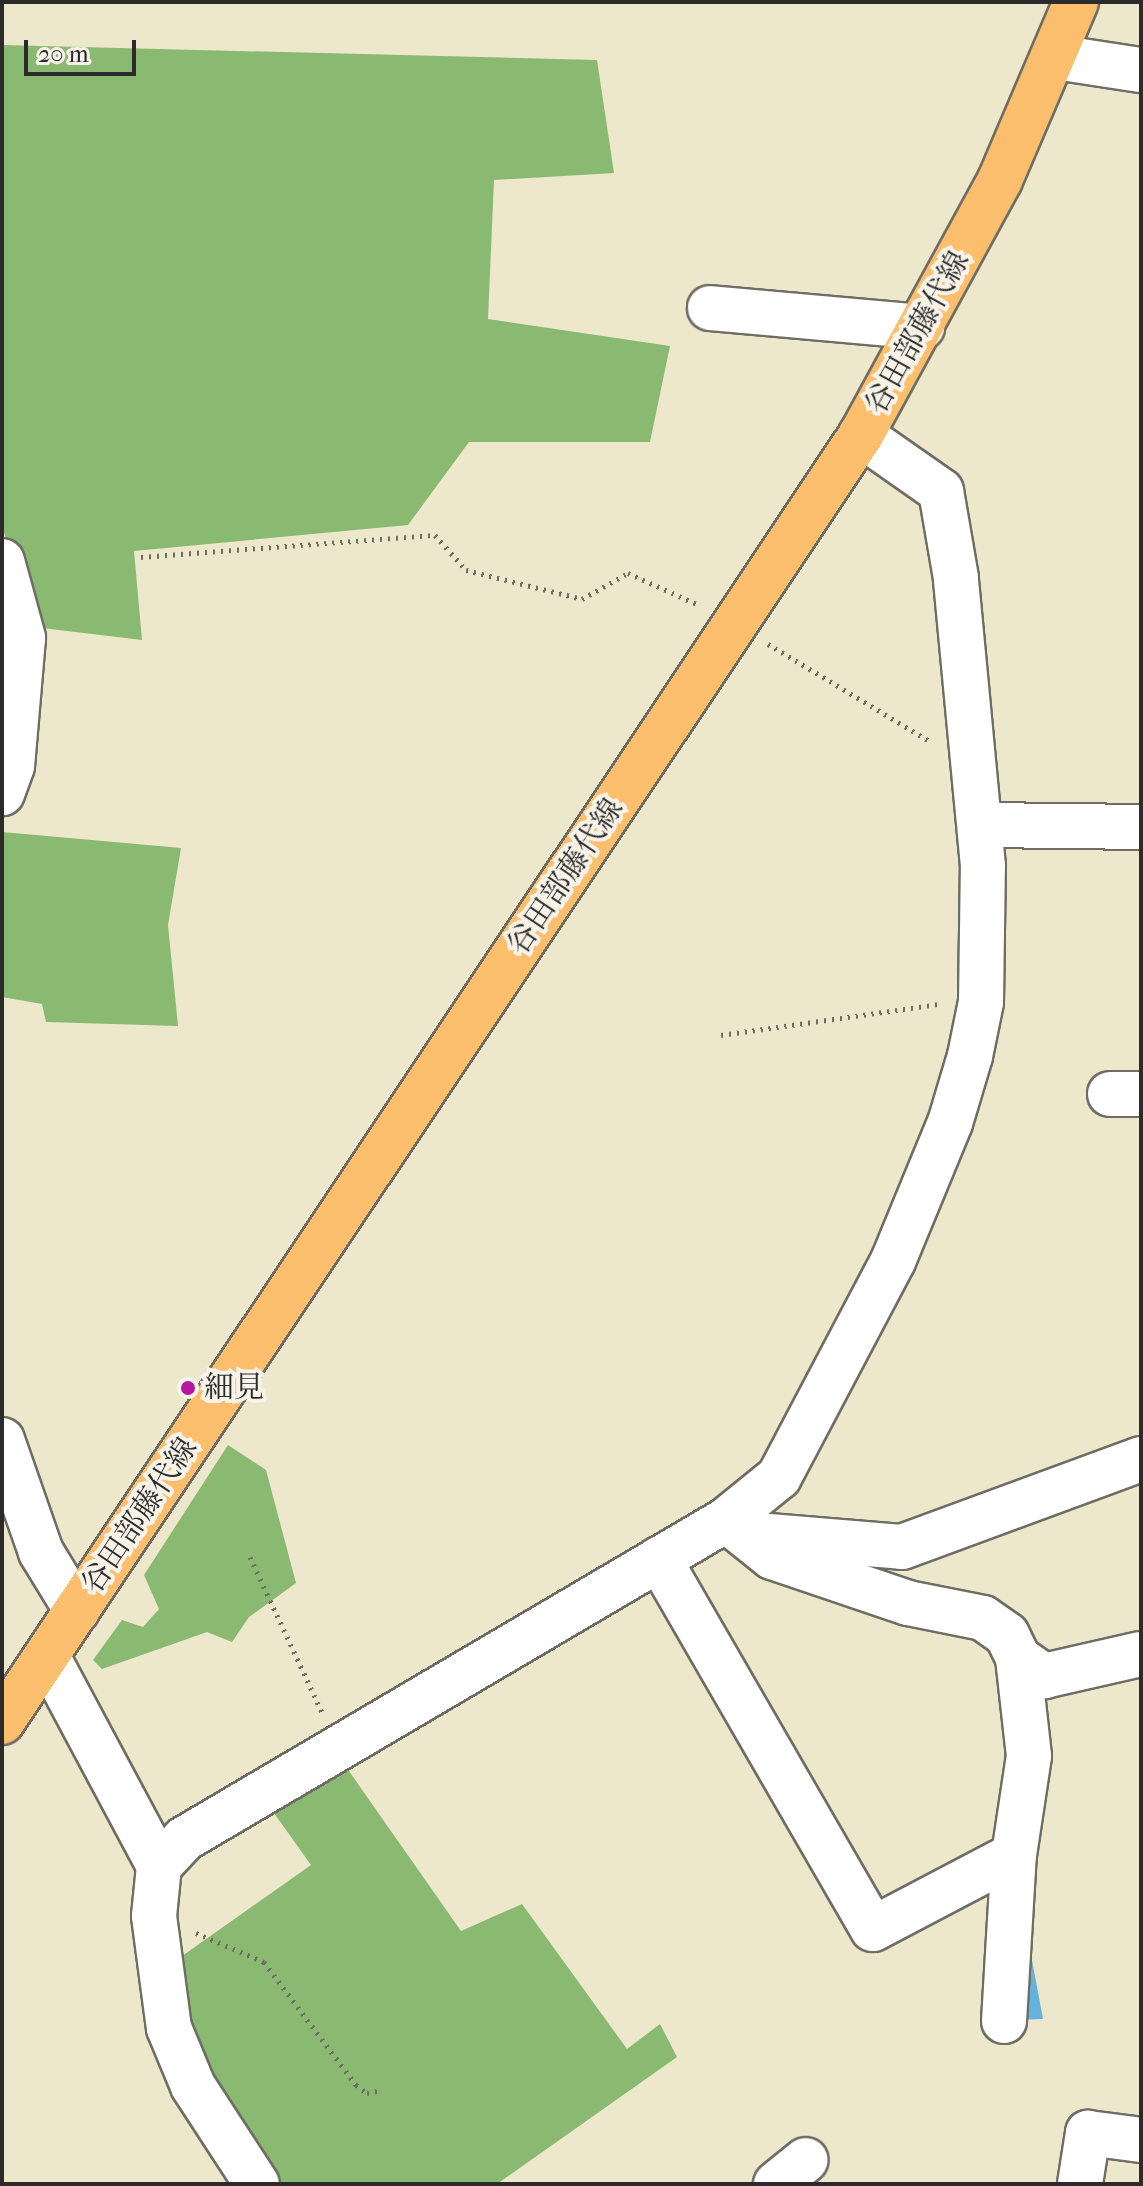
<!DOCTYPE html>
<html>
<head>
<meta charset="utf-8">
<style>
	body { margin:0 }
	#map { position:relative; width:1143px; height:2186px; overflow:hidden; background:#ede7cc; font-family:"IM FELL French Canon","Noto Serif JP",serif }
	div>[style] { position:absolute }
	.forest>* { inset:0; background:#8ab972 }
	.water>* { inset:0; background:#63b3dd }
	.path>* { height:5px; margin-top:-2.5px; transform-origin:0; background:repeating-linear-gradient(90deg,#6f6d63 0 2px,transparent 0 8px) }
	.roads { filter:drop-shadow(2px 0 #6f6d63) drop-shadow(-2px 0 #6f6d63) drop-shadow(0 2px #6f6d63) drop-shadow(0 -2px #6f6d63) }
	.minor>* { height:44px; margin:-22px; padding:0 22px; transform-origin:22px; border-radius:22px; background:#fff }
	.major>* { height:44px; margin:-22px; padding:0 22px; transform-origin:22px; border-radius:22px; background:#fabe6d }
	.dots>* { width:22px; height:22px; translate:-50% -50%; box-sizing:border-box; border:4px solid #f7f3e8; border-radius:50% }
	span { translate:-50% -50%; white-space:nowrap; text-align:center; line-height:1.15; -webkit-text-stroke:8px #f7f3e8; paint-order:stroke }
	.street-label { font-size:30px; color:#2b2b2b }
	.poi-label { font-size:30px; color:#2b2b2b }
	.left { translate:0 -50%; text-align:left }
	.frame { position:absolute; inset:0; border:4px solid #2b2b2b; pointer-events:none }
	.scale { position:absolute; left:24px; top:40px; width:112px; height:36px; box-sizing:border-box; border:4px solid #2b2b2b; border-top:0; padding-left:10px; font-size:24px; line-height:28px; white-space:nowrap; color:#2b2b2b; -webkit-text-stroke:6px #f7f3e8; paint-order:stroke }
</style>
</head>
<body>
<div id="map">
	<div class="forest">
		<div style="clip-path:polygon(2px 45px,597px 60px,614px 173px,494px 180px,488px 319px,670px 346px,650px 442px,469px 442px,408px 525px,134px 551px,142px 640px,34px 627px,2px 526px)"></div>
		<div style="clip-path:polygon(2px 832px,181px 848px,168px 925px,178px 1026px,46px 1022px,42px 1004px,2px 997px)"></div>
		<div style="clip-path:polygon(228px 1445px,266px 1470px,296px 1583px,249px 1617px,232px 1642px,207px 1632px,102px 1669px,93px 1660px,122px 1620px,143px 1627px,159px 1609px,144px 1575px)"></div>
		<div style="clip-path:polygon(344px 1764px,461px 1931px,522px 1904px,627px 2049px,660px 2024px,677px 2057px,497px 2184px,283px 2184px,209px 2087px,188px 2035px,175px 1961px,311px 1865px,269px 1806px)"></div>
	</div>
	<div class="water">
		<div style="clip-path:polygon(1028px 1939px,1043px 2019px,1016px 2020px)"></div>
	</div>
	<div class="path">
		<div style="left:141px;top:557px;width:295px;rotate:-4.3deg"></div>
		<div style="left:435px;top:535px;width:47px;rotate:48.5deg"></div>
		<div style="left:466px;top:570px;width:120px;rotate:14deg"></div>
		<div style="left:582px;top:599px;width:53px;rotate:-29.5deg"></div>
		<div style="left:628px;top:573px;width:78px;rotate:24.3deg"></div>
		<div style="left:768px;top:644px;width:190px;rotate:31deg"></div>
		<div style="left:721px;top:1035px;width:221px;rotate:-8.1deg"></div>
		<div style="left:250px;top:1557px;width:171px;rotate:65.1deg"></div>
		<div style="left:196px;top:1933px;width:74px;rotate:23.1deg"></div>
		<div style="left:264px;top:1962px;width:154px;rotate:53.2deg"></div>
		<div style="left:356px;top:2085px;width:14px;rotate:36deg"></div>
		<div style="left:367px;top:2093px;width:15px;rotate:-11deg"></div>
	</div>
	<div class="roads">
		<div class="minor">
			<div style="left:1056px;top:57px;width:86px;rotate:8.7deg"></div>
			<div style="left:710px;top:308px;width:213px;rotate:5.1deg"></div>
			<div style="left:2px;top:561px;width:80px;rotate:74.7deg"></div>
			<div style="left:23px;top:638px;width:128px;rotate:94.9deg"></div>
			<div style="left:12px;top:766px;width:29px;rotate:110deg"></div>
			<div style="left:982px;top:825px;width:159px;rotate:0.7deg"></div>
			<div style="left:1110px;top:1094px;width:31px"></div>
			<div style="left:2px;top:1440px;width:119px;rotate:70.8deg"></div>
			<div style="left:41px;top:1552px;width:69px;rotate:58.6deg"></div>
			<div style="left:726px;top:1520px;width:59px;rotate:38.8deg"></div>
			<div style="left:772px;top:1557px;width:144px;rotate:18.7deg"></div>
			<div style="left:908px;top:1603px;width:76px;rotate:11.3deg"></div>
			<div style="left:983px;top:1618px;width:29px;rotate:35deg"></div>
			<div style="left:1007px;top:1635px;width:25px;rotate:64deg"></div>
			<div style="left:1018px;top:1658px;width:32px;rotate:35deg"></div>
			<div style="left:1044px;top:1676px;width:99px;rotate:-12.8deg"></div>
			<div style="left:757px;top:1535px;width:145px;rotate:4.7deg"></div>
			<div style="left:902px;top:1547px;width:255px;rotate:-20.2deg"></div>
			<div style="left:659px;top:1559px;width:427px;rotate:60deg"></div>
			<div style="left:873px;top:1929px;width:159px;rotate:-27.7deg"></div>
			<div style="left:47px;top:1656px;width:238px;rotate:61.9deg"></div>
			<div style="left:159px;top:1866px;width:50px;rotate:95.7deg"></div>
			<div style="left:154px;top:1916px;width:113px;rotate:82.4deg"></div>
			<div style="left:169px;top:2028px;width:63px;rotate:67.5deg"></div>
			<div style="left:193px;top:2086px;width:117px;rotate:56.9deg"></div>
			<div style="left:159px;top:1866px;width:37px;rotate:-47deg"></div>
			<div style="left:184px;top:1839px;width:629px;rotate:-30.48deg"></div>
			<div style="left:726px;top:1520px;width:68px;rotate:-39.1deg"></div>
			<div style="left:779px;top:1477px;width:244px;rotate:-62.2deg"></div>
			<div style="left:893px;top:1261px;width:149px;rotate:-67.6deg"></div>
			<div style="left:950px;top:1123px;width:70px;rotate:-73.4deg"></div>
			<div style="left:970px;top:1056px;width:55px;rotate:-78.5deg"></div>
			<div style="left:981px;top:1002px;width:136px;rotate:-89.2deg"></div>
			<div style="left:983px;top:866px;width:289px;rotate:-95.4deg"></div>
			<div style="left:956px;top:578px;width:88px;rotate:-99.8deg"></div>
			<div style="left:941px;top:491px;width:98px;rotate:-145deg"></div>
			<div style="left:1004px;top:2021px;width:166px;rotate:-86.6deg"></div>
			<div style="left:1014px;top:1855px;width:100px;rotate:-81.4deg"></div>
			<div style="left:1029px;top:1756px;width:99px;rotate:-96.4deg"></div>
			<div style="left:776px;top:2184px;width:38px;rotate:-39deg"></div>
			<div style="left:1080px;top:2184px;width:52px;rotate:-81.1deg"></div>
			<div style="left:1088px;top:2133px;width:53px;rotate:7.5deg"></div>
		</div>
		<div class="major">
			<div style="left:2px;top:1722px;width:1547px;rotate:-56.28deg"></div>
			<div style="left:861px;top:435px;width:290px;rotate:-61.4deg"></div>
			<div style="left:1000px;top:180px;width:194px;rotate:-66.9deg"></div>
		</div>
	</div>
	<div class="dots">
		<div style="left:188px;top:1388px;background:#b5179e"></div>
	</div>
	<div class="street-label">
		<span style="left:918px;top:333px;rotate:-61deg">谷田部藤代線</span>
		<span style="left:566px;top:877px;rotate:-56deg">谷田部藤代線</span>
		<span style="left:140px;top:1516px;rotate:-56deg">谷田部藤代線</span>
	</div>
	<div class="poi-label">
		<span class="left" style="left:204px;top:1388px">細見</span>
	</div>
	<div class="frame"></div>
	<div class="scale">20 m</div>
</div>
</body>
</html>
